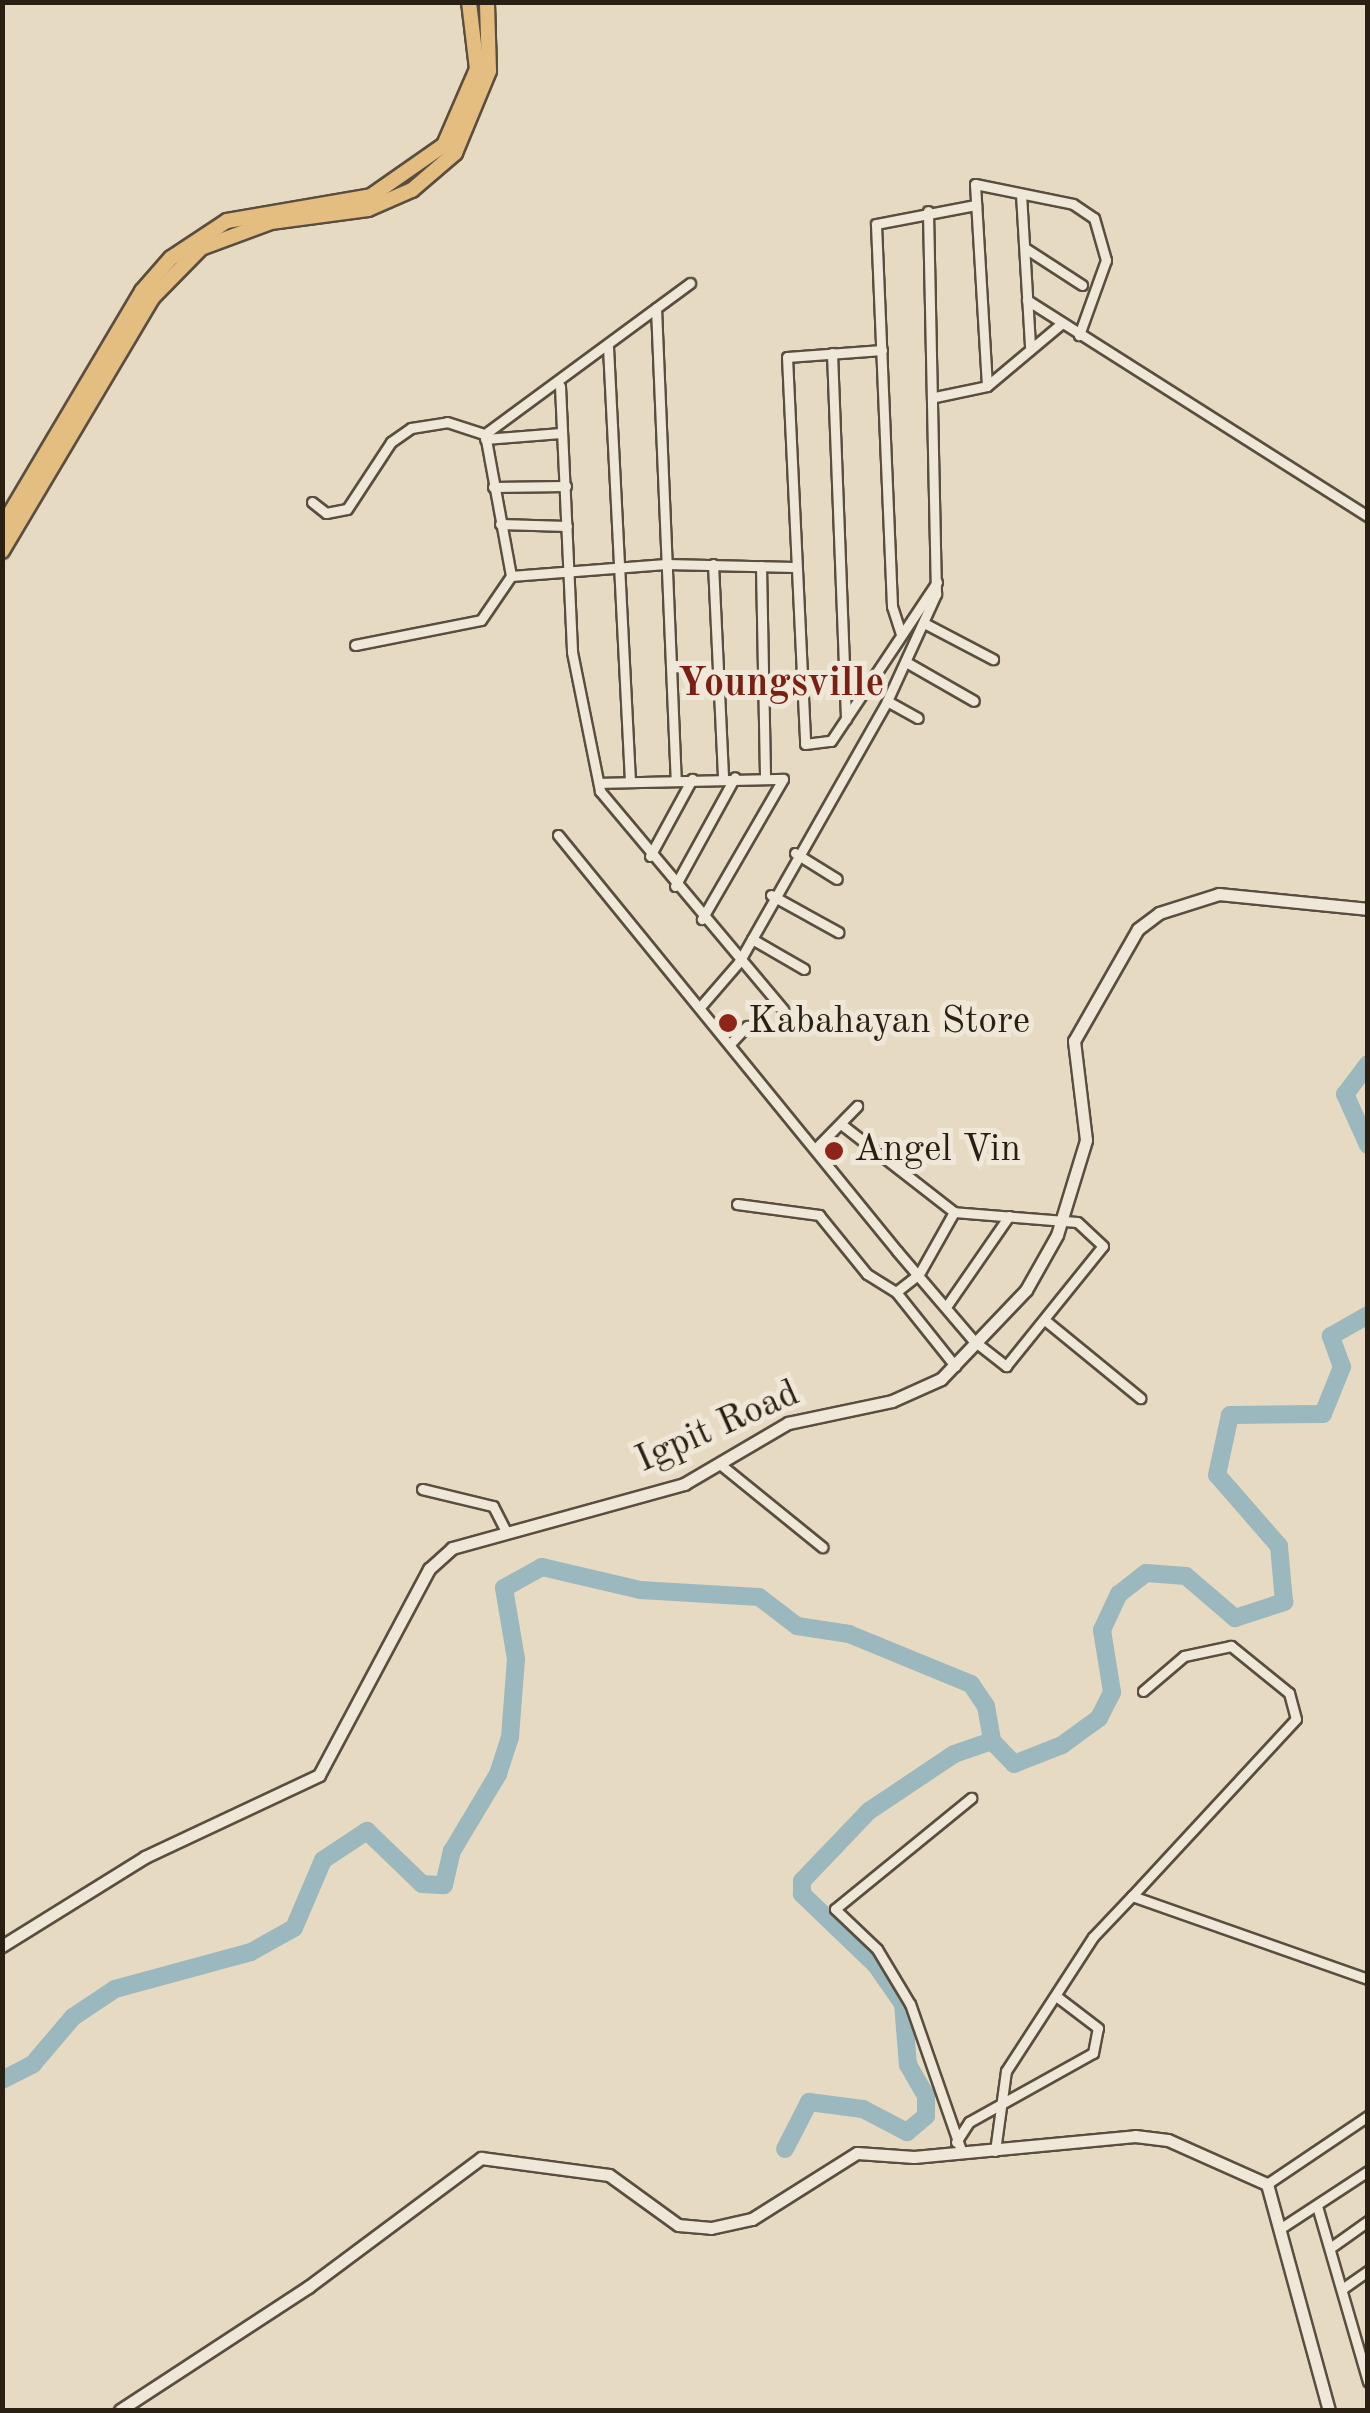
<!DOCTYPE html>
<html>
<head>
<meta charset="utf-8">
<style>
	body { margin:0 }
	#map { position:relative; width:1370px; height:2413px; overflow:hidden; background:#e7dac2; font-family:"Old Standard TT",serif }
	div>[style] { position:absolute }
	.river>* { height:18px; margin:-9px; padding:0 9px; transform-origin:9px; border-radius:9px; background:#9ab8bd }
	.roads { filter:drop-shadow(2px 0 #594e3f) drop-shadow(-2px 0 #594e3f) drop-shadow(0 2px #594e3f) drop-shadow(0 -2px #594e3f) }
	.minor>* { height:9px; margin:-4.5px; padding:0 4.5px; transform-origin:4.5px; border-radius:4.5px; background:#efe7d7 }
	.tertiary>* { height:11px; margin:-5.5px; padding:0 5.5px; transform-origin:5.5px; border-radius:5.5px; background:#efe7d7 }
	.primary>* { height:14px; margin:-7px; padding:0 7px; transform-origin:7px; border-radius:7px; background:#e4bd81 }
	.dots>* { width:28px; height:28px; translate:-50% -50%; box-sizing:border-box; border:5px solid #efe7d7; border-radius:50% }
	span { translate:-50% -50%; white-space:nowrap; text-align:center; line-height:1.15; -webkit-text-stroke:10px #efe7d7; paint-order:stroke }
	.poi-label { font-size:38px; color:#2a1f13 }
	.left { translate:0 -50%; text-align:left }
	.street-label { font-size:38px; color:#2a1f13 }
	.neighbourhood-label { font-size:40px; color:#7a1f14; font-weight:700 }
	.frame { position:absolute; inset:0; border:5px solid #2a1f13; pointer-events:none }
</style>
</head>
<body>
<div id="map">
	<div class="river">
		<div style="left:1368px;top:1064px;width:38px;rotate:127deg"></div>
		<div style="left:1345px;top:1094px;width:56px;rotate:65.7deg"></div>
		<div style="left:2px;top:2080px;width:35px;rotate:-27deg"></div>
		<div style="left:33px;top:2064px;width:62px;rotate:-49.6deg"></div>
		<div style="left:73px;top:2017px;width:50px;rotate:-33.7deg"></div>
		<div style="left:115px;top:1989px;width:141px;rotate:-15.2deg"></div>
		<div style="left:251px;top:1952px;width:49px;rotate:-29.2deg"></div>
		<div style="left:294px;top:1928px;width:74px;rotate:-66.9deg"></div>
		<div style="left:323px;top:1860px;width:53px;rotate:-33.4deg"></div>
		<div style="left:367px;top:1831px;width:76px;rotate:43.9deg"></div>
		<div style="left:422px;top:1884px;width:22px;rotate:3deg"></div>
		<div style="left:444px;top:1885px;width:35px;rotate:-77deg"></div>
		<div style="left:452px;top:1851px;width:90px;rotate:-59.1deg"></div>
		<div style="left:498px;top:1774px;width:39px;rotate:-72deg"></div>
		<div style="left:510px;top:1737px;width:78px;rotate:-85.6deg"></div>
		<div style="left:516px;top:1659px;width:72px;rotate:-99.6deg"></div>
		<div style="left:504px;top:1588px;width:43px;rotate:-28.9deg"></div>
		<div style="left:542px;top:1567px;width:101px;rotate:13.2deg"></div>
		<div style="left:640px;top:1590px;width:119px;rotate:3.4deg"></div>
		<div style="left:759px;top:1597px;width:48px;rotate:37.3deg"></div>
		<div style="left:797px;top:1626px;width:53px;rotate:8.7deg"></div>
		<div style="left:849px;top:1634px;width:132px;rotate:22.3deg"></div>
		<div style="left:971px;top:1684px;width:27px;rotate:56deg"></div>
		<div style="left:986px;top:1706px;width:36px;rotate:80deg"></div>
		<div style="left:992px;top:1741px;width:32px;rotate:46deg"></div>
		<div style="left:1014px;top:1764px;width:52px;rotate:-21.6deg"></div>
		<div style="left:1062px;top:1745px;width:46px;rotate:-36.1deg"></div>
		<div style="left:1099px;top:1718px;width:29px;rotate:-63deg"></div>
		<div style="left:1112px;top:1692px;width:63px;rotate:-99.2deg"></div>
		<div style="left:1102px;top:1630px;width:40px;rotate:-65deg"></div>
		<div style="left:1119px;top:1594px;width:34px;rotate:-38deg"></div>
		<div style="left:1146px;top:1573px;width:40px;rotate:4.3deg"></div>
		<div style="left:1186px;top:1576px;width:65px;rotate:40.6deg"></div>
		<div style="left:1235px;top:1618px;width:52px;rotate:-18.1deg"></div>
		<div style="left:1284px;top:1602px;width:56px;rotate:-95.1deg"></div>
		<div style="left:1279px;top:1546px;width:94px;rotate:-131.1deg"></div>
		<div style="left:1217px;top:1475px;width:61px;rotate:-77.8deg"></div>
		<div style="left:1230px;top:1415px;width:93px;rotate:-0.6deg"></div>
		<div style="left:1323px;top:1414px;width:51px;rotate:-68deg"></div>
		<div style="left:1342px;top:1367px;width:33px;rotate:-110deg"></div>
		<div style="left:1331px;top:1336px;width:43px;rotate:-29.6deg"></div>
		<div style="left:785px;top:2149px;width:53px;rotate:-62.9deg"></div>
		<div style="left:809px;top:2102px;width:54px;rotate:7.4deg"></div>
		<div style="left:863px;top:2109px;width:50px;rotate:27.6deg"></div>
		<div style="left:907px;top:2132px;width:25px;rotate:-40deg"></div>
		<div style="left:926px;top:2116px;width:20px;rotate:-90deg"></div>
		<div style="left:926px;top:2096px;width:36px;rotate:-120deg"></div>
		<div style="left:908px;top:2065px;width:61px;rotate:-94.7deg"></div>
		<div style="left:903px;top:2004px;width:47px;rotate:-124.7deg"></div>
		<div style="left:876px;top:1965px;width:103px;rotate:-136.2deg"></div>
		<div style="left:802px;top:1894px;width:13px;rotate:-90deg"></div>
		<div style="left:802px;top:1881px;width:97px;rotate:-46.3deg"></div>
		<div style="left:869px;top:1811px;width:102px;rotate:-33.8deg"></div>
		<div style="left:954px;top:1754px;width:40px;rotate:-18.9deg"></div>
	</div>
	<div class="roads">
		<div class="minor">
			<div style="left:1021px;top:194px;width:153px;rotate:86.6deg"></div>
			<div style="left:1025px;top:248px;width:68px;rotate:33deg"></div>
			<div style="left:690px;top:283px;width:255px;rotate:143.6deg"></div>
			<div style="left:485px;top:434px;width:144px;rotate:79.6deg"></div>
			<div style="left:511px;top:576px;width:155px;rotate:-4.4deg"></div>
			<div style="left:666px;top:564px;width:128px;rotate:1.3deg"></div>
			<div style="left:1027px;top:300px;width:404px;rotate:32.4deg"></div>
			<div style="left:656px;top:308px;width:471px;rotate:87.6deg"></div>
			<div style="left:608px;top:347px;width:435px;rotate:87.1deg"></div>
			<div style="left:882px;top:350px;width:95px;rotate:175.8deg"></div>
			<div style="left:787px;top:357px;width:387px;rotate:87.3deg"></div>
			<div style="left:805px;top:744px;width:26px;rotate:-7deg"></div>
			<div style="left:831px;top:741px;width:191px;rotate:-56.3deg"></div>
			<div style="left:832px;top:353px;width:366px;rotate:87.8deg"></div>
			<div style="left:560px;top:386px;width:266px;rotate:87.4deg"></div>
			<div style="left:572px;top:652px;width:142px;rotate:78.6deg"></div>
			<div style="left:600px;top:791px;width:285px;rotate:50deg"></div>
			<div style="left:987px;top:386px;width:202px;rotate:-93.4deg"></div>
			<div style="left:975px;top:184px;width:100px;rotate:11.5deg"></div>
			<div style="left:1073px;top:204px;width:25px;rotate:34deg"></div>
			<div style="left:1094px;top:218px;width:44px;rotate:74.1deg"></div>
			<div style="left:1106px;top:260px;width:80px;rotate:109.8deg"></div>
			<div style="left:935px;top:397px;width:53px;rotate:-11.9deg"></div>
			<div style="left:987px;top:386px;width:98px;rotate:-40deg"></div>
			<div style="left:485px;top:439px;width:76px;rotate:-4.5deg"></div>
			<div style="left:493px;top:487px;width:73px;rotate:-0.8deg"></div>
			<div style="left:312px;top:502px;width:18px;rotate:38deg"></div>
			<div style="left:326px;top:513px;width:21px;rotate:-11deg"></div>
			<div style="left:347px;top:509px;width:80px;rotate:-56.7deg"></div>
			<div style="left:391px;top:442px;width:24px;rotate:-35deg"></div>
			<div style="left:411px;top:428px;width:36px;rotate:-9deg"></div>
			<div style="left:447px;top:422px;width:40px;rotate:18deg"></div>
			<div style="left:500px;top:524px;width:67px;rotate:1.7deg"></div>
			<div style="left:713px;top:564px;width:214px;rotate:87.3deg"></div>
			<div style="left:761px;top:566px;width:209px;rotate:88.9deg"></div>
			<div style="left:924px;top:623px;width:78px;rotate:27.6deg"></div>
			<div style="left:901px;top:634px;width:29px;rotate:-108deg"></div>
			<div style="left:892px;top:606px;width:382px;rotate:-92.4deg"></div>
			<div style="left:876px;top:224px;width:102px;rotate:-10.8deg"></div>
			<div style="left:355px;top:645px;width:128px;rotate:-11.2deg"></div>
			<div style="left:481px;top:620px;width:53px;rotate:-55.7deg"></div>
			<div style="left:906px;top:662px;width:78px;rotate:29.8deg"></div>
			<div style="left:887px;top:701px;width:35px;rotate:29deg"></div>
			<div style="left:600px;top:783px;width:183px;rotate:-1.3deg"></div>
			<div style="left:783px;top:779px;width:162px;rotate:120.1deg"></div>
			<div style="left:558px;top:835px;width:537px;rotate:50.82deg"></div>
			<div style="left:897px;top:1251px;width:118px;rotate:49.5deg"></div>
			<div style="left:974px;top:1341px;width:41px;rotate:38deg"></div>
			<div style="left:1006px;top:1366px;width:154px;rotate:-51.1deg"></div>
			<div style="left:1103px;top:1246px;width:35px;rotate:-137deg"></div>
			<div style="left:1077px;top:1222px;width:123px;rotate:-175.4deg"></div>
			<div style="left:954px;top:1212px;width:143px;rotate:-142.1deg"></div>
			<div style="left:795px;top:853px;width:49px;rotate:31.8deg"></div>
			<div style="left:650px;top:856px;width:88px;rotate:-61.4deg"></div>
			<div style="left:675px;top:886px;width:124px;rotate:-61.2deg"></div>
			<div style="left:771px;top:895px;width:77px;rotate:28.9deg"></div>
			<div style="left:752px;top:939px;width:60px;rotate:30deg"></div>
			<div style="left:700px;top:1007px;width:60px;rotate:-49.1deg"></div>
			<div style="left:739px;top:962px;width:300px;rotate:-60.4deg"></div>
			<div style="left:887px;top:701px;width:118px;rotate:-65.4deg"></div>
			<div style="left:936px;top:594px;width:383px;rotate:-91.2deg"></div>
			<div style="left:730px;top:1044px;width:25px;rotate:-47deg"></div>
			<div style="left:816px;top:1148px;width:59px;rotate:-45.7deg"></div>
			<div style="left:737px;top:1204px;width:83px;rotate:7.6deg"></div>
			<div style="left:819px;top:1215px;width:76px;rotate:50.9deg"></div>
			<div style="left:867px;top:1274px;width:34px;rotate:32deg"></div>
			<div style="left:954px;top:1212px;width:71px;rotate:119.4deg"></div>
			<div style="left:919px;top:1274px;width:29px;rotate:142deg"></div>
			<div style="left:896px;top:1292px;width:95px;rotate:51.4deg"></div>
			<div style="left:948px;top:1304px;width:107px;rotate:-55.3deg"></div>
			<div style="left:1046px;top:1321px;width:122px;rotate:39.3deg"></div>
			<div style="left:720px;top:1464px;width:132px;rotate:39.1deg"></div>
			<div style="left:422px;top:1489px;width:73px;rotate:13.5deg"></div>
			<div style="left:493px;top:1506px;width:27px;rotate:63deg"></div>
			<div style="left:1132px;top:1896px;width:241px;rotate:-47.2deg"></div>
			<div style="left:1296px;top:1719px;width:27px;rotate:-105deg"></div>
			<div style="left:1289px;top:1693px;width:75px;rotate:-141deg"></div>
			<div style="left:1231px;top:1646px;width:48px;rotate:168deg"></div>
			<div style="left:1184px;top:1656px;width:54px;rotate:139.5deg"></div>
			<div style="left:956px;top:2142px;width:24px;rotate:-57deg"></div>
			<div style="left:969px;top:2122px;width:142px;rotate:-29.1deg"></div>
			<div style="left:1093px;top:2053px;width:25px;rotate:-79deg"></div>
			<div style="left:1098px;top:2028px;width:53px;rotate:-142.7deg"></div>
			<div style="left:995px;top:2151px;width:81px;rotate:-82.2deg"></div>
			<div style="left:1006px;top:2071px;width:160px;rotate:-57deg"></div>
			<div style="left:1093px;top:1937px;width:57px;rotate:-46.4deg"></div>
			<div style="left:1132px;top:1896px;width:250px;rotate:19.4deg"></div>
			<div style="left:962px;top:2153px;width:158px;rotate:-109.2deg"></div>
			<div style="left:910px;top:2004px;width:64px;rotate:-121deg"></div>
			<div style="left:877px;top:1949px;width:58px;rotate:-136.4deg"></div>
			<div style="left:835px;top:1909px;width:176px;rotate:-39.2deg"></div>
			<div style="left:1267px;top:2184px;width:122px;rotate:-34deg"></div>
			<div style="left:1317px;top:2206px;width:183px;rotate:73.8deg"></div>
			<div style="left:1281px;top:2228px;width:104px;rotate:-33.2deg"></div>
			<div style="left:1330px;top:2248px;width:47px;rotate:-35.4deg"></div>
			<div style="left:1342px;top:2289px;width:32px;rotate:-35deg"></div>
		</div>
		<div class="tertiary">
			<div style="left:2px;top:1946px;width:168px;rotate:-31.9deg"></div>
			<div style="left:145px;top:1857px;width:192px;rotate:-25.2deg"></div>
			<div style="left:319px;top:1775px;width:234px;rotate:-61.9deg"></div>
			<div style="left:429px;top:1569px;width:31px;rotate:-42deg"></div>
			<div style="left:452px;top:1548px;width:241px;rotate:-15.4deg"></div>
			<div style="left:684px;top:1484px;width:121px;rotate:-30.4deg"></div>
			<div style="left:788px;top:1423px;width:106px;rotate:-11.9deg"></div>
			<div style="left:892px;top:1401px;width:54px;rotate:-24.2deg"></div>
			<div style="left:941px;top:1379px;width:123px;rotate:-46.3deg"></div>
			<div style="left:1026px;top:1290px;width:63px;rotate:-60.6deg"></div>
			<div style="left:1057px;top:1235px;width:99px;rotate:-73deg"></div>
			<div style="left:1086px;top:1140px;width:100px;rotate:-96.9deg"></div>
			<div style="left:1074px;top:1041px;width:129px;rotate:-60.3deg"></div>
			<div style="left:1138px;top:929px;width:26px;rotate:-37deg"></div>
			<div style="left:1159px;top:913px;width:63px;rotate:-17.6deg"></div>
			<div style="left:1219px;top:894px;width:150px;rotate:5.7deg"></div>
			<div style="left:120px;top:2410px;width:225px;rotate:-33.2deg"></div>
			<div style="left:308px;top:2287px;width:216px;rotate:-36.7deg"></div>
			<div style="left:481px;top:2158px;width:129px;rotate:7.6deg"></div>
			<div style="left:609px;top:2175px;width:85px;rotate:35.9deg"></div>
			<div style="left:678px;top:2225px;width:33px;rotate:5deg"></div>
			<div style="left:711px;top:2228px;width:42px;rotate:-12.4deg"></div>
			<div style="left:752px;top:2219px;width:124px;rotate:-32.2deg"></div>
			<div style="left:857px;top:2153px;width:57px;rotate:4deg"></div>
			<div style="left:914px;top:2157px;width:222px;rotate:-5.4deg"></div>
			<div style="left:1135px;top:2136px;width:33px;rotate:7deg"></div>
			<div style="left:1168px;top:2140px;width:108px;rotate:24deg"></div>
			<div style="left:1267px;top:2184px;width:234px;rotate:74.7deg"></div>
		</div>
		<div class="primary">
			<div style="left:2px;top:527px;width:274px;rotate:-59.3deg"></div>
			<div style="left:142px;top:291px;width:44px;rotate:-48.7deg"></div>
			<div style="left:171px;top:258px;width:67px;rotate:-33.5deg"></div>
			<div style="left:227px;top:221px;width:146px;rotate:-9.8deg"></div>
			<div style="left:371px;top:196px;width:89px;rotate:-34.9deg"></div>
			<div style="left:444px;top:145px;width:83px;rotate:-66.5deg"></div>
			<div style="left:477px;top:69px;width:67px;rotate:-96.8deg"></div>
			<div style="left:2px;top:551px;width:294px;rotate:-59.3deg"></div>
			<div style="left:152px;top:298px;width:70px;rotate:-45.6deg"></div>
			<div style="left:201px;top:248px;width:75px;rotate:-20.4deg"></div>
			<div style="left:271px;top:222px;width:98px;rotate:-7.6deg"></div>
			<div style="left:368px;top:209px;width:48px;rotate:-23.4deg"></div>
			<div style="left:412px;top:190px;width:57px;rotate:-40.7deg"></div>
			<div style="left:455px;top:153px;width:89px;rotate:-67.5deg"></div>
			<div style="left:489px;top:71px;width:69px;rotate:-91.7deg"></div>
		</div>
	</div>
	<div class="dots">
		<div style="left:728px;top:1023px;background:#8f2418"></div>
		<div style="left:834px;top:1151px;background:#8f2418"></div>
	</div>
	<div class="poi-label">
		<span class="left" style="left:748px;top:1023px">Kabahayan Store</span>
		<span class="left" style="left:854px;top:1151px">Angel Vin</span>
	</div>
	<div class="street-label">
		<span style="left:718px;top:1428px;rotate:-24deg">Igpit Road</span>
	</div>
	<div class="neighbourhood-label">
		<span style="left:781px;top:685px">Youngsville</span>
	</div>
	<div class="frame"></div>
</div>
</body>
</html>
